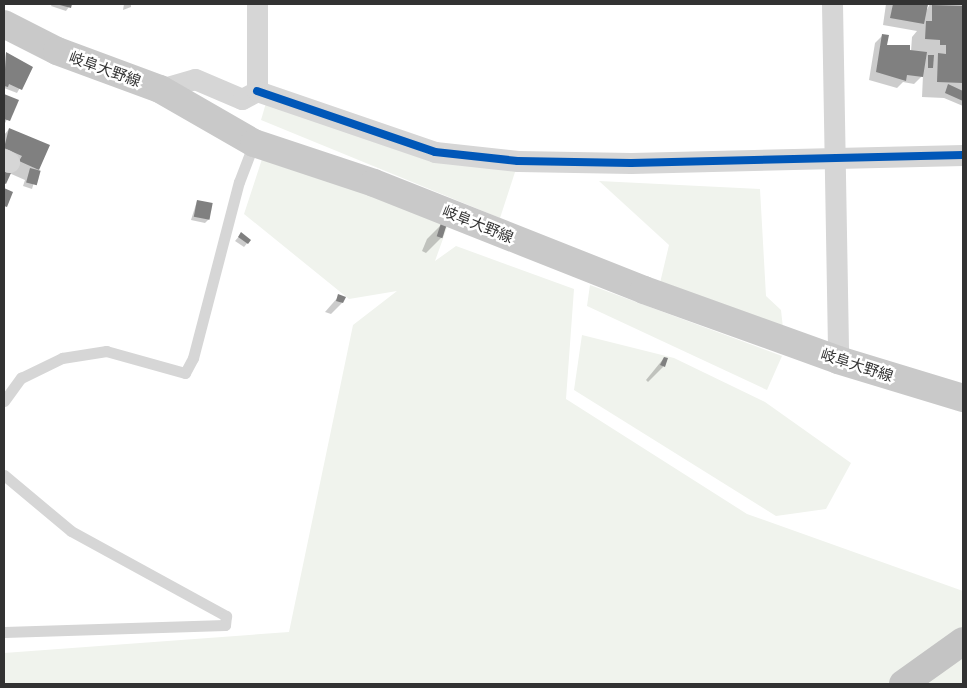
<!DOCTYPE html>
<html>
<head>
<meta charset="utf-8">
<style>
	body { margin:0 }
	#map { position:relative; width:967px; height:688px; overflow:hidden; background:#fff; font-family:Commissioner,"Noto Sans JP",sans-serif }
	div>[style] { position:absolute }
	.green>* { inset:0; background:#f0f3ed }
	.shadow>* { inset:0; background:#0003 }
	.building>* { inset:0; background:#808080; transform-origin:0 0 }
	.lane>* { height:11px; margin:-5.5px; padding:0 5.5px; transform-origin:5.5px; border-radius:5.5px; background:#d6d6d6 }
	.street>* { height:21px; margin:-10.5px; padding:0 10.5px; transform-origin:10.5px; border-radius:10.5px; background:#d6d6d6 }
	.primary>* { height:28px; margin:-14px; padding:0 14px; transform-origin:14px; border-radius:14px; background:#c9c9c9 }
	.highway>* { height:28px; margin:-14px; padding:0 14px; transform-origin:14px; border-radius:14px; background:#c4c4c4 }
	.cycleway>* { height:8px; margin:-4px; padding:0 4px; transform-origin:4px; border-radius:4px; background:#0057b8 }
	span { translate:-50% -50%; white-space:nowrap; text-align:center; line-height:1.15; -webkit-text-stroke:5px #fff; paint-order:stroke }
	.street-label { font-size:15px; color:#323232 }
	.frame { position:absolute; inset:0; border:5px solid #323232; pointer-events:none }
</style>
</head>
<body>
<div id="map">
	<div class="green">
		<div style="clip-path:polygon(266px 103px,516px 169px,500px 218px,261px 120px)"></div>
		<div style="clip-path:polygon(264px 153px,449px 222px,435px 261px,456px 246px,574px 289px,566px 399px,747px 514px,963px 591px,963px 684px,4px 684px,4px 653px,289px 632px,353px 325px,397px 291px,349px 299px,244px 214px)"></div>
		<div style="clip-path:polygon(599px 181px,760px 189px,766px 296px,781px 310px,783px 328px,660px 283px,669px 245px)"></div>
		<div style="clip-path:polygon(590px 285px,782px 356px,767px 390px,587px 306px)"></div>
		<div style="clip-path:polygon(582px 335px,674px 358px,765px 402px,851px 463px,826px 509px,776px 516px,574px 390px)"></div>
	</div>
	<div class="shadow">
		<div style="clip-path:polygon(52px 4px,71px 4px,66px 11px,51px 6px)"></div>
		<div style="clip-path:polygon(124px 4px,131px 4px,131px 7px,123px 10px)"></div>
		<div style="clip-path:polygon(886px 4px,928px 4px,925px 13px,930px 4px,963px 4px,963px 106px,944px 98px,922px 97px,923px 75px,914px 84px,903px 82px,897px 88px,869px 80px,875px 43px,883px 35px,886px 46px,911px 51px,912px 37px,917px 31px,883px 25px)"></div>
		<div style="clip-path:polygon(6px 53px,31px 68px,17px 93px,4px 88px)"></div>
		<div style="clip-path:polygon(4px 95px,17px 101px,4px 125px)"></div>
		<div style="clip-path:polygon(9px 129px,38px 169px,32px 189px,23px 186px,25px 180px,9px 173px,4px 184px,4px 171px,8px 173px,4px 164px,4px 135px)"></div>
		<div style="clip-path:polygon(197px 201px,209px 219px,205px 223px,191px 220px)"></div>
		<div style="clip-path:polygon(442px 224px,441px 238px,426px 253px,422px 251px,427px 239px)"></div>
		<div style="clip-path:polygon(241px 234px,250px 240px,244px 247px,235px 241px)"></div>
		<div style="clip-path:polygon(339px 296px,342px 303px,331px 314px,325px 312px)"></div>
		<div style="clip-path:polygon(664px 358px,666px 359px,663px 367px,648px 382px,646px 380px)"></div>
	</div>
	<div class="building">
		<div style="clip-path:polygon(56px 4px,72px 4px,71px 8px)"></div>
		<div style="clip-path:polygon(893px 4px,928px 4px,924px 24px,890px 18px)"></div>
		<div style="clip-path:polygon(932px 5px,963px 6px,963px 83px,937px 82px,938px 53px,946px 54px,946px 45px,940px 45px,940px 40px,925px 39px,926px 21px,932px 21px)"></div>
		<div style="clip-path:polygon(882px 34px,889px 35px,887px 45px,910px 45px,910px 50px,927px 52px,923px 77px,907px 75px,906px 81px,876px 72px)"></div>
		<div style="clip-path:polygon(6px 52px,33px 67px,22px 90px,9px 84px,8px 87px,4px 86px)"></div>
		<div style="clip-path:polygon(928px 55px,934px 55px,933px 68px,928px 68px)"></div>
		<div style="clip-path:polygon(948px 84px,963px 91px,963px 101px,945px 93px)"></div>
		<div style="clip-path:polygon(4px 94px,19px 100px,10px 121px,4px 119px)"></div>
		<div style="clip-path:polygon(9px 128px,50px 145px,39px 170px,19px 161px,22px 156px,4px 148px)"></div>
		<div style="left:30px;top:168px;width:11px;height:15px;rotate:15deg"></div>
		<div style="clip-path:polygon(4px 170px,11px 173px,6px 184px,4px 183px)"></div>
		<div style="clip-path:polygon(4px 188px,13px 192px,7px 207px,4px 206px)"></div>
		<div style="left:197px;top:200px;width:16px;height:17px;rotate:11deg"></div>
		<div style="left:441px;top:223px;width:6px;height:14px;rotate:18deg"></div>
		<div style="clip-path:polygon(241px 232px,251px 240px,248px 244px,238px 237px)"></div>
		<div style="clip-path:polygon(338px 294px,346px 297px,343px 303px,336px 301px)"></div>
		<div style="clip-path:polygon(664px 357px,668px 358px,665px 367px,660px 365px)"></div>
	</div>
	<div class="lane">
		<div style="left:4px;top:401px;width:29px;rotate:-54deg"></div>
		<div style="left:21px;top:378px;width:46px;rotate:-26deg"></div>
		<div style="left:62px;top:358px;width:45px;rotate:-9deg"></div>
		<div style="left:106px;top:351px;width:82px;rotate:15.6deg"></div>
		<div style="left:185px;top:373px;width:17px;rotate:-62deg"></div>
		<div style="left:193px;top:358px;width:182px;rotate:-75.4deg"></div>
		<div style="left:239px;top:182px;width:42px;rotate:-69deg"></div>
		<div style="left:4px;top:475px;width:87px;rotate:39.9deg"></div>
		<div style="left:71px;top:531px;width:177px;rotate:28.7deg"></div>
		<div style="left:226px;top:616px;width:9px;rotate:96deg"></div>
		<div style="left:225px;top:625px;width:221px;rotate:178.2deg"></div>
	</div>
	<div class="street">
		<div style="left:832px;top:4px;width:356px;rotate:89deg"></div>
		<div style="left:160px;top:89px;width:36px;rotate:-16deg"></div>
		<div style="left:195px;top:79px;width:51px;rotate:23.1deg"></div>
		<div style="left:242px;top:99px;width:17px;rotate:-28deg"></div>
		<div style="left:257px;top:91px;width:87px;rotate:-90deg"></div>
		<div style="left:257px;top:91px;width:188px;rotate:18.9deg"></div>
		<div style="left:435px;top:152px;width:83px;rotate:6.2deg"></div>
		<div style="left:518px;top:161px;width:113px;rotate:1deg"></div>
		<div style="left:631px;top:163px;width:332px;rotate:-1.4deg"></div>
		<div style="left:4px;top:159px;width:6px;rotate:31deg"></div>
	</div>
	<div class="primary">
		<div style="left:4px;top:24px;width:59px;rotate:27deg"></div>
		<div style="left:57px;top:51px;width:110px;rotate:20.3deg"></div>
		<div style="left:160px;top:89px;width:108px;rotate:29.9deg"></div>
		<div style="left:254px;top:143px;width:126px;rotate:18.4deg"></div>
		<div style="left:374px;top:183px;width:290px;rotate:21.6deg"></div>
		<div style="left:644px;top:290px;width:206px;rotate:19.8deg"></div>
		<div style="left:838px;top:360px;width:131px;rotate:16.9deg"></div>
	</div>
	<div class="highway">
		<div style="left:903px;top:684px;width:74px;rotate:-35.6deg"></div>
	</div>
	<div class="cycleway">
		<div style="left:257px;top:91px;width:188px;rotate:18.9deg"></div>
		<div style="left:435px;top:152px;width:83px;rotate:6.2deg"></div>
		<div style="left:518px;top:161px;width:113px;rotate:1deg"></div>
		<div style="left:631px;top:163px;width:332px;rotate:-1.4deg"></div>
	</div>
	<div class="street-label">
		<span style="left:105px;top:69px;rotate:20deg">岐阜大野線</span>
		<span style="left:478px;top:224px;rotate:22deg">岐阜大野線</span>
		<span style="left:857px;top:365px;rotate:18deg">岐阜大野線</span>
	</div>
	<div class="frame"></div>
</div>
</body>
</html>
